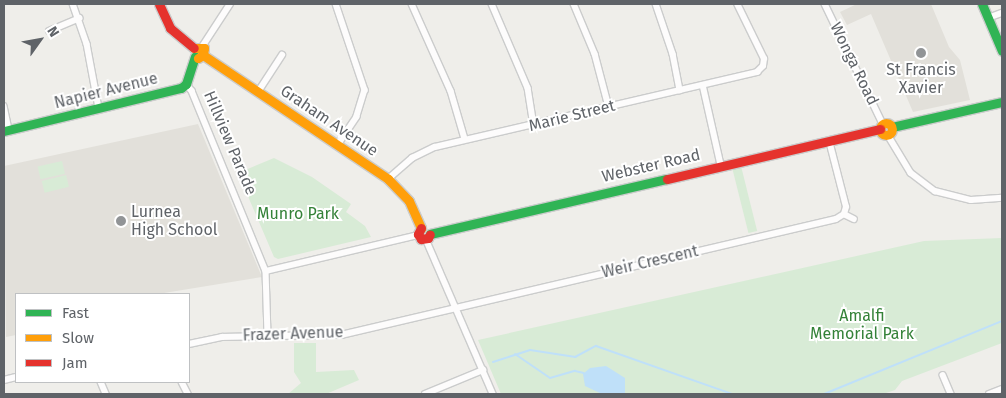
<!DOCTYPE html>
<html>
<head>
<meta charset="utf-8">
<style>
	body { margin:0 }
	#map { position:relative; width:1006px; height:398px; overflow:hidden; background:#efeeea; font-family:"Fira Sans",sans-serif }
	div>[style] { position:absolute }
	.education>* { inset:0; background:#e2e0da }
	.green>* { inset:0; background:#d8ebd6; transform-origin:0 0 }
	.water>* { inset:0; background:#bfe0f9 }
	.stream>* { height:2px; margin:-1px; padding:0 1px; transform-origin:1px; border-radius:1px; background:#bfe0f9 }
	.roads { filter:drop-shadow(1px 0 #cbcccc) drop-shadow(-1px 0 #cbcccc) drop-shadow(0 1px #cbcccc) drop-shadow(0 -1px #cbcccc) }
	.street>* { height:5.5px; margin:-2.75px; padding:0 2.75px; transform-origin:2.75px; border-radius:2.75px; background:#fdfcfc }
	.fast>* { height:9px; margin:-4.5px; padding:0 4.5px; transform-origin:4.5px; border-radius:4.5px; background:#30b455 }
	.slow>* { height:9px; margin:-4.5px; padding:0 4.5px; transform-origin:4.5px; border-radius:4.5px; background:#ff9f0a }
	.slow>.ring { margin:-4.5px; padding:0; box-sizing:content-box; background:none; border:9px solid #ff9f0a; border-radius:50% }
	.jam>* { height:9px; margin:-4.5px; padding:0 4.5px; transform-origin:4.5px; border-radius:4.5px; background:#e5322d }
	.dots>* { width:14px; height:14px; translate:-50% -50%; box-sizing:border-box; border:2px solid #fff; border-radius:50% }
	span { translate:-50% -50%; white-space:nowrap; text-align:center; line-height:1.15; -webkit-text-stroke:4px #fff; paint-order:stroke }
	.street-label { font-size:16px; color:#5f6368 }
	.poi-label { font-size:16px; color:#5f6368 }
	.left { translate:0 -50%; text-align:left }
	.park-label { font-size:16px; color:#348238 }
	.frame { position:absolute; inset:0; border:5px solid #5f6368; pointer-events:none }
	.legend { position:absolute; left:15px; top:293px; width:175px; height:90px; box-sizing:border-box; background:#fff; border:1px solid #bfc1c3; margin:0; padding:6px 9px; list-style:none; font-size:15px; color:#5f6368 }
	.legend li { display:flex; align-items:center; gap:10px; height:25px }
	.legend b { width:25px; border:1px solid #bfc1c3 }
	.north { position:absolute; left:15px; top:15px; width:50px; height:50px; -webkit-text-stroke:4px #fff; paint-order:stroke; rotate:58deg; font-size:14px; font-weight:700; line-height:20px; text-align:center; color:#5f6368 }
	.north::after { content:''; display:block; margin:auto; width:18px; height:22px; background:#5f6368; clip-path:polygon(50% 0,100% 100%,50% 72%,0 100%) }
</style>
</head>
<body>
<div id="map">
	<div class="education">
		<div style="clip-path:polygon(857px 4px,931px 4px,949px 47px,960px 60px,970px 100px,913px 112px,871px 14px,847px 25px,840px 12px)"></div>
		<div style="clip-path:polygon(198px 124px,262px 277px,158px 294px,16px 294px,16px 335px,6px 337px,4px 166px)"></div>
	</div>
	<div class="green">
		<div style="clip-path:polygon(274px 158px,312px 177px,351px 204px,346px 212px,365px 226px,371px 237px,278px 259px,274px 257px,238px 173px)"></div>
		<div style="left:62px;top:161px;width:13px;height:25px;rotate:77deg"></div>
		<div style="left:740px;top:162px;width:71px;height:9px;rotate:76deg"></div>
		<div style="left:66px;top:175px;width:12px;height:25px;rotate:76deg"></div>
		<div style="clip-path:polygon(1002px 238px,1002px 343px,902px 381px,895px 390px,883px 394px,501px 394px,478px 340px,924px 241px)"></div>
		<div style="clip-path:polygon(294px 343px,316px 343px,316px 372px,354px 370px,359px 380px,326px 394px,288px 394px,301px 383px,294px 372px)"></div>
	</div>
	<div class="water">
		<div style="clip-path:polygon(606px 366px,625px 378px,625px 394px,602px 394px,585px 386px,583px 374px,590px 368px)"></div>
	</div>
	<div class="stream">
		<div style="left:515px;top:354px;width:42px;rotate:34.4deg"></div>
		<div style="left:550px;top:378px;width:26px;rotate:-16deg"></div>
		<div style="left:575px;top:371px;width:9px;rotate:13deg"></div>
		<div style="left:493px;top:362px;width:39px;rotate:-18deg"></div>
		<div style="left:530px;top:350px;width:46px;rotate:8.8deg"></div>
		<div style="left:575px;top:357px;width:24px;rotate:-28deg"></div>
		<div style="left:596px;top:346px;width:144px;rotate:19.4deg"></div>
		<div style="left:824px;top:394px;width:192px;rotate:-22.3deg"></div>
	</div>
	<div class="roads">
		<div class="street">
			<div style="left:73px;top:4px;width:42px;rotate:70.7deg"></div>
			<div style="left:87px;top:44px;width:65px;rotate:79.4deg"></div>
			<div style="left:336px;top:4px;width:91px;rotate:71.4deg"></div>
			<div style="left:365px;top:90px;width:28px;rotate:107deg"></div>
			<div style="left:357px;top:117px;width:34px;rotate:124deg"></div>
			<div style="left:412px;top:4px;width:95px;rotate:65.9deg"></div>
			<div style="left:451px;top:91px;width:50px;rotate:73.7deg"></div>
			<div style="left:492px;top:4px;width:91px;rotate:66.8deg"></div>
			<div style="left:528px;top:88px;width:37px;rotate:81deg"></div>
			<div style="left:574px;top:4px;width:54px;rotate:67.2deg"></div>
			<div style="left:595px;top:54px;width:55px;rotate:75.2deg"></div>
			<div style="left:656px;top:4px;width:53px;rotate:71.2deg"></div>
			<div style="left:673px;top:54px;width:37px;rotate:79deg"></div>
			<div style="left:825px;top:4px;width:133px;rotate:64.2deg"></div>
			<div style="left:988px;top:18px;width:15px;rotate:-20deg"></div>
			<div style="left:49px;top:31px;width:33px;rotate:-23deg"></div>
			<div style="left:202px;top:47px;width:51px;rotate:-56.9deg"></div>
			<div style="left:186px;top:84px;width:9px;rotate:49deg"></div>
			<div style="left:192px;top:91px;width:195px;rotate:67.7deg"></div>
			<div style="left:266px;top:271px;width:65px;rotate:88.2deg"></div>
			<div style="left:703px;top:85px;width:82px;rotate:77.3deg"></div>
			<div style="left:258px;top:92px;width:44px;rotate:-57deg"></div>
			<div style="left:4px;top:106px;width:24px;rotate:78deg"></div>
			<div style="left:888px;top:135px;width:44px;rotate:58.8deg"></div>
			<div style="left:911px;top:173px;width:30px;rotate:37deg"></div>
			<div style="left:935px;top:191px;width:37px;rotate:14deg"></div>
			<div style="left:971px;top:200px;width:31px;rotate:-4deg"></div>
			<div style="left:388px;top:179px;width:32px;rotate:-41deg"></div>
			<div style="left:412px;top:158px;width:25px;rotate:-26deg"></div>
			<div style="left:435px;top:147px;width:331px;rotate:-13.1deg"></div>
			<div style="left:757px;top:72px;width:8px;rotate:-45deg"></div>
			<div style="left:763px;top:66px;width:7px;rotate:-82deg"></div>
			<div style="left:764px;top:59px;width:61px;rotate:-116.1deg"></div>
			<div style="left:844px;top:214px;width:11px;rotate:27deg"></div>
			<div style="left:426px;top:239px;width:169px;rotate:66.6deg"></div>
			<div style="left:266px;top:271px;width:156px;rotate:-13.3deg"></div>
			<div style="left:189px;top:344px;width:34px;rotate:-12deg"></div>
			<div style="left:222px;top:337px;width:119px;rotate:-1deg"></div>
			<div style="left:341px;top:335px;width:508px;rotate:-13.19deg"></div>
			<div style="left:836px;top:219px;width:9px;rotate:-32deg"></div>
			<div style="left:844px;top:214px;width:7px;rotate:-74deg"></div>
			<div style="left:846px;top:207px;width:68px;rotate:-104.4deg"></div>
			<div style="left:943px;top:375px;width:21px;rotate:67deg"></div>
			<div style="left:4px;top:380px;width:12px;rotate:-14deg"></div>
			<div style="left:101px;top:382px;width:13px;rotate:67deg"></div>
			<div style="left:182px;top:382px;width:13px;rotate:63deg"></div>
			<div style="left:425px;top:394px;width:63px;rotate:-22.5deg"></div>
			<div style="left:989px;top:394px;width:14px;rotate:-21deg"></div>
		</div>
		<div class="fast">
			<div style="left:982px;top:4px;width:51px;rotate:66.9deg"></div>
			<div style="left:892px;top:127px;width:113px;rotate:-12.8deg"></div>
			<div style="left:4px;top:131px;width:182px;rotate:-13.7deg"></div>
			<div style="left:181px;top:88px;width:6px;rotate:-39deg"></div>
			<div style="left:186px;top:84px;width:29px;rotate:-72deg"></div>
			<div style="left:430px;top:234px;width:243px;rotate:-13.1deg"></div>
		</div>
		<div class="slow">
			<div style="left:194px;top:48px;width:10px"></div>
			<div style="left:204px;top:48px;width:7px;rotate:98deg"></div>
			<div style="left:203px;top:55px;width:6px;rotate:149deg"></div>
			<div style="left:203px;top:55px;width:223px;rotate:33.8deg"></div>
			<div style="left:388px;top:179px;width:30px;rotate:46deg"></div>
			<div style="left:409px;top:201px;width:30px;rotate:66deg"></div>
			<div class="ring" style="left:880px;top:123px;width:3px;height:3px"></div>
		</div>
		<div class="jam">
			<div style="left:159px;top:4px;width:26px;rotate:65deg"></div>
			<div style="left:170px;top:28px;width:31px;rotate:40deg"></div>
			<div style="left:667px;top:179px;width:219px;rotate:-13.2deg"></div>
			<div style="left:421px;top:228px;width:7px;rotate:117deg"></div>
			<div style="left:418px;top:234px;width:6px;rotate:59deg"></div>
			<div style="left:421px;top:239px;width:7px;rotate:-8deg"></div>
			<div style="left:428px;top:238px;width:4px;rotate:-63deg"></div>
		</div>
	</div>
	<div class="dots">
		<div style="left:921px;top:53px;background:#919496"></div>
		<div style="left:121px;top:221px;background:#919496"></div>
	</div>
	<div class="street-label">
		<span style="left:854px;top:64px;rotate:64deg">Wonga Road</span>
		<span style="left:106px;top:91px;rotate:-14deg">Napier Avenue</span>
		<span style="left:572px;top:116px;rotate:-14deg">Marie Street</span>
		<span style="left:329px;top:121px;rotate:34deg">Graham Avenue</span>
		<span style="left:230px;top:143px;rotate:67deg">Hillview Parade</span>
		<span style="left:651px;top:166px;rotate:-13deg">Webster Road</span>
		<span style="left:650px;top:262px;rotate:-13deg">Weir Crescent</span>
		<span style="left:293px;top:334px;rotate:-2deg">Frazer Avenue</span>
	</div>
	<div class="poi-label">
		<span style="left:921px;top:79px">St Francis<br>Xavier</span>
		<span class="left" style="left:131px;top:221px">Lurnea<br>High School</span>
	</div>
	<div class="park-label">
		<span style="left:298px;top:214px">Munro Park</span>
		<span style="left:862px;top:325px">Amalfi<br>Memorial Park</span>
	</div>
	<div class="frame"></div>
	<ul class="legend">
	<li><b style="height:6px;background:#30b455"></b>Fast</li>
	<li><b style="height:6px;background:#ff9f0a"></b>Slow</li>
	<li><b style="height:6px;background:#e5322d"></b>Jam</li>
	</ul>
	<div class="north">N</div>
</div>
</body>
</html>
